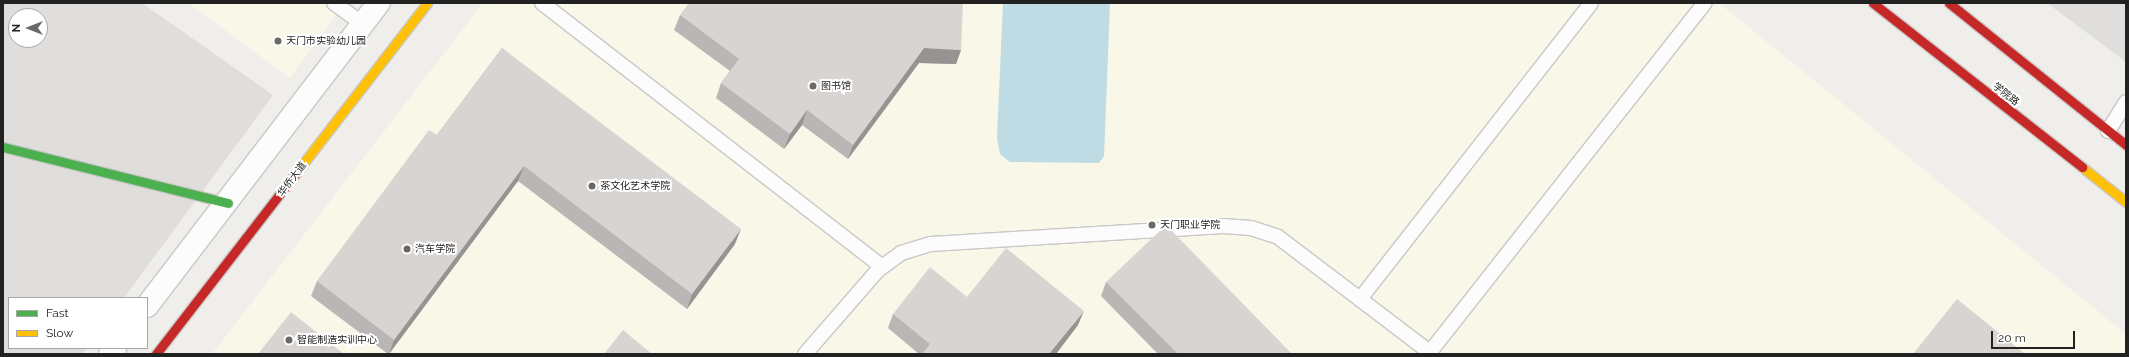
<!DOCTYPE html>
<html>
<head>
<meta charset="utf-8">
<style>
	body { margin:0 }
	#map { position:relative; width:2129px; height:357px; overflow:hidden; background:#f0eeeb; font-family:Raleway,"Noto Sans SC",sans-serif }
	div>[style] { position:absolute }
	.residential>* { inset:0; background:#dfdedc }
	.education>* { inset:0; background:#f8f7e8 }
	.water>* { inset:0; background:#bfdbe3 }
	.roads { filter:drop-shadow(1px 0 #c9c8c7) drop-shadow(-1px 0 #c9c8c7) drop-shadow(0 1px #c9c8c7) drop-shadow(0 -1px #c9c8c7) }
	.lane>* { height:14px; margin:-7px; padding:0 7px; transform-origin:7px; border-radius:7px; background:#fdfcfc }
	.street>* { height:22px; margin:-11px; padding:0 11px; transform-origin:11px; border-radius:11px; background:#fdfcfc }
	.fast>* { height:9px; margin:-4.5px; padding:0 4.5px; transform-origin:4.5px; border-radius:4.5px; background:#4caf50 }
	.slow>* { height:9px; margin:-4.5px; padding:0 4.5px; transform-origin:4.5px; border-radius:4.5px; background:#ffc107 }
	.jam>* { height:9px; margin:-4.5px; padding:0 4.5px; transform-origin:4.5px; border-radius:4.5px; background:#c62828 }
	.wall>* { inset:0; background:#b9b6b5 }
	.shaded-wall>* { inset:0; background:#969493 }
	.building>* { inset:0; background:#d7d4d2 }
	.dots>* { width:11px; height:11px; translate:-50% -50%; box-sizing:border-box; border:2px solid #fff; border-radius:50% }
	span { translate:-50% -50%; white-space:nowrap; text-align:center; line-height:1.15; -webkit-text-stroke:4px #fff; paint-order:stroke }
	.poi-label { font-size:10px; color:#222 }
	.left { translate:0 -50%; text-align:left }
	.street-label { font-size:10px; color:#222 }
	.frame { position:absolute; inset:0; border:4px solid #222; pointer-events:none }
	.legend { position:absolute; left:8px; top:297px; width:140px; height:52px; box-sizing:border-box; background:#fff; border:1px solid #a7a7a7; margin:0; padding:5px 7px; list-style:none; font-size:12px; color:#222 }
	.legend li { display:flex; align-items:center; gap:8px; height:20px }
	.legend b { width:20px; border:1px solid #a7a7a7 }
	.north { position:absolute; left:8px; top:8px; width:40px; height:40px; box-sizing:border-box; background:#fff; border:1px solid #a7a7a7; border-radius:50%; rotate:270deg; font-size:11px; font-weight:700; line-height:16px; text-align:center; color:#222 }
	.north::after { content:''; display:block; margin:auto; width:14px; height:18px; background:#6a6968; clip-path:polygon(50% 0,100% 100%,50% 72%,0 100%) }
	.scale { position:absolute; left:1991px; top:331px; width:84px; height:18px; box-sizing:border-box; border:2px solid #222; border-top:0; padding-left:5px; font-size:12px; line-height:14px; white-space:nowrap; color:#222; -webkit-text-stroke:3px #fff; paint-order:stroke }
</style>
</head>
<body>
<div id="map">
	<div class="residential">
		<div style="clip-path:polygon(evenodd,3px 3px,142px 3px,273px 95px,124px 298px,9px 298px,9px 348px,87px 348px,82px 354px,3px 353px,3px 3px,16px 16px,40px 16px,40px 40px,16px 40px,16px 16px)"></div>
		<div style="clip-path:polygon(2047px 3px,2126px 3px,2126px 62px)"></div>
	</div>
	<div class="education">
		<div style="clip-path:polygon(188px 3px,345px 3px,290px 78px)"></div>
		<div style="clip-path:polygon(483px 3px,1719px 3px,2126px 334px,2126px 354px,212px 354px)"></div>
	</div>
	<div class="water">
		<div style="clip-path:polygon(1003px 3px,1110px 3px,1104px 156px,1099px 163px,1010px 162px,1000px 154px,997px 138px)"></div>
	</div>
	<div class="roads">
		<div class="lane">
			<div style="left:334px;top:3px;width:36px;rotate:36deg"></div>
			<div style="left:542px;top:3px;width:430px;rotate:37.8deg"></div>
			<div style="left:2108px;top:131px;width:34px;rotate:-58deg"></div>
			<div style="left:1360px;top:299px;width:375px;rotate:-52deg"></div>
			<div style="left:1430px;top:352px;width:444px;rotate:-51.8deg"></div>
			<div style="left:805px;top:354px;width:111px;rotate:-49deg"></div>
			<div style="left:878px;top:270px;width:29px;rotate:-36deg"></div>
			<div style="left:901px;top:253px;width:31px;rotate:-17deg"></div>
			<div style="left:931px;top:244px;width:293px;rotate:-3.5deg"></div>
			<div style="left:1223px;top:226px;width:28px;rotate:4deg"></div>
			<div style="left:1251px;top:228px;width:28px;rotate:18deg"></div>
			<div style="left:1278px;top:237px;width:193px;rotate:37.2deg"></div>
		</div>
		<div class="street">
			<div style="left:147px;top:306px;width:382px;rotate:-52.6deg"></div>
			<div style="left:110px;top:354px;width:8px;rotate:-50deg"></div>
		</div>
		<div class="fast">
			<div style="left:3px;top:147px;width:232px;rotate:14deg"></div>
		</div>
		<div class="slow">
			<div style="left:2082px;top:167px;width:56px;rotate:38.5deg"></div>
			<div style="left:295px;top:174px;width:216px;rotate:-52.3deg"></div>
		</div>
		<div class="jam">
			<div style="left:1873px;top:3px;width:266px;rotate:38.1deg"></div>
			<div style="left:1949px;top:3px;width:227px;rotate:38.7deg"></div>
			<div style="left:156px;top:354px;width:227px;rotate:-52.3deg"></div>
		</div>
	</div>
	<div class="wall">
		<div style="clip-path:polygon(680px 15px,961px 50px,956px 64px,919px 63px,848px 159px,802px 125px,784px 149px,716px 98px,721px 83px,730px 71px,674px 30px)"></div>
		<div style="clip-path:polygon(502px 48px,735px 244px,687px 309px,518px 181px,389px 354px,388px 354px,311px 296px,317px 281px,437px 135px)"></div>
		<div style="clip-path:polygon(1106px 282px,1292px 354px,1158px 354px,1101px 296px)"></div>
		<div style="clip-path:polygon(967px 297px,1078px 325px,1056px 354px,919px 354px,888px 328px,893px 314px)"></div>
	</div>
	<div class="shaded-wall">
		<div style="clip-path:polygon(924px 48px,961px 50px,956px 64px,919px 63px,848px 159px,853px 145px)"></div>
		<div style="clip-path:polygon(807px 110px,802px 125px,784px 149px,790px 134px)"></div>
		<div style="clip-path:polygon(524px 166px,518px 181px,389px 354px,394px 340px)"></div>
		<div style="clip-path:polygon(741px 229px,735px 244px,687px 309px,692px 294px)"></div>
		<div style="clip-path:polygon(1084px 311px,1078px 325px,1056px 354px,1049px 354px)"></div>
	</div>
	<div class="building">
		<div style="clip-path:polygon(689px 3px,963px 3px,961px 50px,924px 48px,853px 145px,807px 110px,790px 134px,721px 83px,739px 59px,680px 15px)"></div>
		<div style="clip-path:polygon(502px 48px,741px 229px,692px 294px,524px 166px,394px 340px,317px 281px,429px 130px,437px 135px)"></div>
		<div style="clip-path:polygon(1166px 225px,1292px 354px,1178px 354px,1106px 282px)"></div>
		<div style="clip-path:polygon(1006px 248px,1084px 311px,1049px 354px,922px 354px,930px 344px,893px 314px,930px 267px,967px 297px)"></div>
		<div style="clip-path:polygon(1957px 299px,2025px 354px,1913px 354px)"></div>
		<div style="clip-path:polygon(291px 312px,344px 354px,258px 354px)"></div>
		<div style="clip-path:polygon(623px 330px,652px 354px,604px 354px)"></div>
	</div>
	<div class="dots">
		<div style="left:278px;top:41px;background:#6a6968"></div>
		<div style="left:813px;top:86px;background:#6a6968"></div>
		<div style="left:592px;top:186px;background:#6a6968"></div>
		<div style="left:1152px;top:225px;background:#6a6968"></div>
		<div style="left:407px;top:249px;background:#6a6968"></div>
		<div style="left:289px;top:340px;background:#6a6968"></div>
	</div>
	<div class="poi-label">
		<span class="left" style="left:286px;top:41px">天门市实验幼儿园</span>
		<span class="left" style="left:821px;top:86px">图书馆</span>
		<span class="left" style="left:600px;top:186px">茶文化艺术学院</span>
		<span class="left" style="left:1160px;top:225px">天门职业学院</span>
		<span class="left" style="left:415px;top:249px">汽车学院</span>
		<span class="left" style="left:297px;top:340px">智能制造实训中心</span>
	</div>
	<div class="street-label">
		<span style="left:2006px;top:94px;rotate:38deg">学院路</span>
		<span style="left:292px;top:179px;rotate:-53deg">华侨大道</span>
	</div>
	<div class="frame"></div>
	<ul class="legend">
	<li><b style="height:5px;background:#4caf50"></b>Fast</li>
	<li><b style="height:5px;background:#ffc107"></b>Slow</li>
	</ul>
	<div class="north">N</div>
	<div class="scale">20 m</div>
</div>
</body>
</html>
